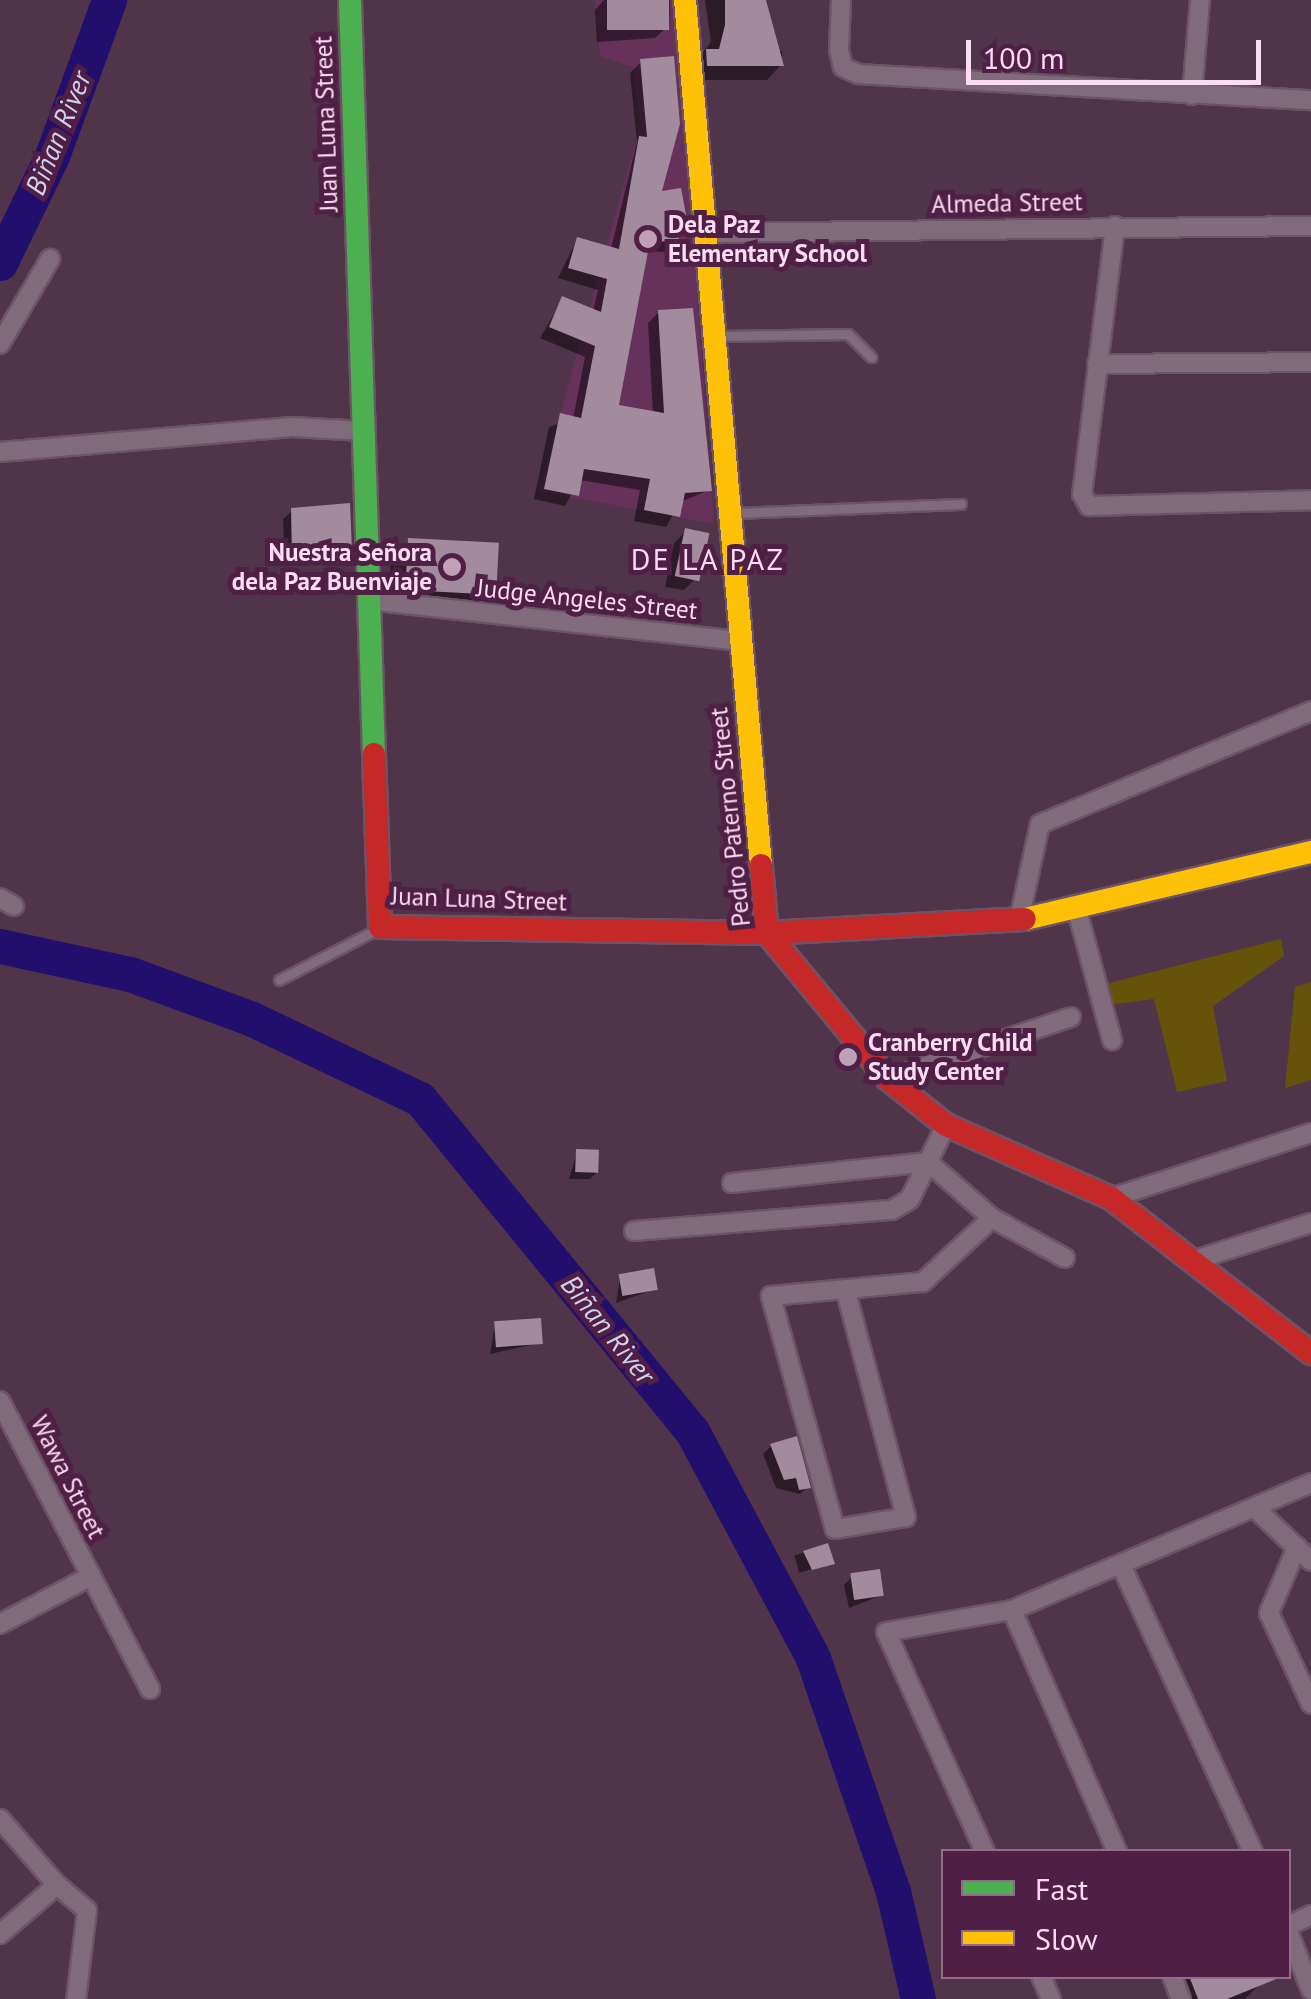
<!DOCTYPE html>
<html>
<head>
<meta charset="utf-8">
<style>
	body { margin:0 }
	#map { position:relative; width:1311px; height:1999px; overflow:hidden; background:#50344a; font-family:"PT Sans",sans-serif }
	div>[style] { position:absolute }
	.built>* { inset:0; background:#66315a }
	.green>* { inset:0; background:#66530a }
	.shadow>* { inset:0; background:#0007; transform-origin:0 0 }
	.river>* { height:35px; margin:-17.5px; padding:0 17.5px; transform-origin:17.5px; border-radius:17.5px; background:#210e6d }
	.building>* { inset:0; background:#a38b9e; transform-origin:0 0 }
	.roads { filter:drop-shadow(2px 0 #6c5366) drop-shadow(-2px 0 #6c5366) drop-shadow(0 2px #6c5366) drop-shadow(0 -2px #6c5366) }
	.lane>* { height:9px; margin:-4.5px; padding:0 4.5px; transform-origin:4.5px; border-radius:4.5px; background:#806b7a }
	.street>* { height:18px; margin:-9px; padding:0 9px; transform-origin:9px; border-radius:9px; background:#806b7a }
	.fast>* { height:22px; margin:-11px; padding:0 11px; transform-origin:11px; border-radius:11px; background:#4caf50 }
	.slow>* { height:22px; margin:-11px; padding:0 11px; transform-origin:11px; border-radius:11px; background:#ffc107 }
	.jam>* { height:22px; margin:-11px; padding:0 11px; transform-origin:11px; border-radius:11px; background:#c62828 }
	.dots>* { width:28px; height:28px; translate:-50% -50%; box-sizing:border-box; border:5px solid #501f45; border-radius:50% }
	span { translate:-50% -50%; white-space:nowrap; text-align:center; line-height:1.15; -webkit-text-stroke:10px #501f45; paint-order:stroke }
	.street-label { font-size:25px; color:#fcdcf2 }
	.poi-label { font-size:25px; color:#fcdcf2; font-weight:700 }
	.left { translate:0 -50%; text-align:left }
	.right { translate:-100% -50%; text-align:right }
	.water-label { font-size:28px; color:#cdd3ed; font-style:italic }
	.quarter-label { font-size:30px; color:#fcdcf2; letter-spacing:2.5px }
	.legend { position:absolute; left:941px; top:1849px; width:350px; height:130px; box-sizing:border-box; background:#501f45; border:2px solid #956b8a; margin:0; padding:12px 18px; list-style:none; font-size:30px; color:#fcdcf2 }
	.legend li { display:flex; align-items:center; gap:20px; height:50px }
	.legend b { width:50px; border:2px solid #956b8a }
	.scale { position:absolute; left:966px; top:40px; width:295px; height:45px; box-sizing:border-box; border:5px solid #fcdcf2; border-top:0; padding-left:12px; font-size:30px; line-height:35px; white-space:nowrap; color:#fcdcf2; -webkit-text-stroke:8px #501f45; paint-order:stroke }
</style>
</head>
<body>
<div id="map">
	<div class="built">
		<div style="clip-path:polygon(595px 0,676px 0,714px 524px,539px 491px,640px 126px,633px 67px,600px 56px)"></div>
	</div>
	<div class="green">
		<div style="clip-path:polygon(1281px 939px,1284px 956px,1213px 1006px,1227px 1081px,1177px 1092px,1154px 999px,1108px 1005px,1102px 985px)"></div>
		<div style="clip-path:polygon(1311px 982px,1311px 1080px,1285px 1088px,1295px 987px)"></div>
	</div>
	<div class="shadow">
		<div style="clip-path:polygon(604px 0,670px 0,669px 25px,655px 38px,597px 42px,595px 10px)"></div>
		<div style="clip-path:polygon(705px 0,766px 0,770px 51px,782px 51px,782px 64px,767px 80px,693px 80px,692px 66px,711px 42px)"></div>
		<div style="clip-path:polygon(641px 62px,658px 194px,684px 219px,665px 252px,645px 251px,616px 408px,653px 414px,648px 323px,659px 312px,709px 490px,680px 502px,666px 527px,634px 521px,640px 490px,579px 480px,565px 506px,534px 499px,549px 427px,573px 419px,585px 357px,540px 338px,563px 299px,593px 312px,598px 290px,558px 278px,577px 240px,611px 249px,637px 142px,630px 73px)"></div>
		<div style="clip-path:polygon(292px 511px,349px 549px,285px 566px,283px 519px)"></div>
		<div style="clip-path:polygon(686px 531px,696px 578px,684px 590px,665px 587px,674px 543px)"></div>
		<div style="clip-path:polygon(409px 541px,493px 594px,476px 611px,388px 606px,391px 558px)"></div>
		<div style="clip-path:polygon(577px 1152px,598px 1171px,590px 1179px,569px 1179px)"></div>
		<div style="clip-path:polygon(620px 1278px,655px 1289px,616px 1303px)"></div>
		<div style="clip-path:polygon(495px 1324px,540px 1343px,490px 1354px)"></div>
		<div style="clip-path:polygon(771px 1446px,808px 1487px,800px 1494px,776px 1488px,763px 1454px)"></div>
		<div style="left:827px;top:1546px;width:18px;height:34px;rotate:74deg"></div>
		<div style="clip-path:polygon(852px 1577px,882px 1595px,849px 1608px,844px 1585px)"></div>
		<div style="clip-path:polygon(1165px 1976px,1256px 1976px,1260px 1984px,1245px 1999px,1174px 1999px)"></div>
	</div>
	<div class="river">
		<div style="left:0;top:263px;width:119px;rotate:-64.1deg"></div>
		<div style="left:52px;top:156px;width:166px;rotate:-69.9deg"></div>
		<div style="left:0;top:946px;width:133px;rotate:12.2deg"></div>
		<div style="left:130px;top:974px;width:130px;rotate:20.2deg"></div>
		<div style="left:252px;top:1019px;width:186px;rotate:25.5deg"></div>
		<div style="left:420px;top:1099px;width:429px;rotate:50.7deg"></div>
		<div style="left:692px;top:1431px;width:257px;rotate:61.9deg"></div>
		<div style="left:813px;top:1658px;width:246px;rotate:71.1deg"></div>
		<div style="left:893px;top:1891px;width:111px;rotate:77deg"></div>
	</div>
	<div class="building">
		<div style="left:607px;top:0;width:62px;height:30px"></div>
		<div style="clip-path:polygon(725px 0,766px 0,784px 66px,707px 66px,706px 49px,719px 49px,725px 25px)"></div>
		<div style="clip-path:polygon(674px 56px,680px 124px,662px 191px,681px 188px,687px 220px,678px 222px,679px 242px,650px 241px,619px 405px,664px 413px,658px 310px,693px 308px,712px 491px,685px 493px,680px 517px,644px 510px,650px 479px,584px 469px,579px 496px,544px 489px,560px 413px,581px 418px,595px 346px,549px 327px,562px 296px,601px 312px,607px 279px,568px 268px,577px 237px,619px 249px,639px 136px,647px 137px,640px 59px)"></div>
		<div style="clip-path:polygon(350px 503px,352px 550px,292px 560px,291px 508px)"></div>
		<div style="left:685px;top:528px;width:25px;height:49px;rotate:12deg"></div>
		<div style="left:408px;top:538px;width:91px;height:52px;rotate:3deg"></div>
		<div style="left:576px;top:1149px;width:23px;height:23px;rotate:2deg"></div>
		<div style="left:654px;top:1268px;width:22px;height:36px;rotate:80deg"></div>
		<div style="left:541px;top:1318px;width:26px;height:47px;rotate:86deg"></div>
		<div style="clip-path:polygon(797px 1436px,811px 1488px,799px 1490px,796px 1478px,784px 1480px,770px 1444px)"></div>
		<div style="clip-path:polygon(828px 1543px,835px 1564px,812px 1570px,803px 1551px)"></div>
		<div style="left:880px;top:1569px;width:27px;height:30px;rotate:82deg"></div>
		<div style="clip-path:polygon(1189px 1976px,1281px 1976px,1281px 1977px,1227px 1999px,1198px 1999px)"></div>
	</div>
	<div class="roads">
		<div class="lane">
			<div style="left:719px;top:336px;width:129px;rotate:-0.9deg"></div>
			<div style="left:848px;top:334px;width:33px;rotate:45deg"></div>
			<div style="left:734px;top:513px;width:227px;rotate:-2.3deg"></div>
			<div style="left:279px;top:980px;width:111px;rotate:-27.3deg"></div>
		</div>
		<div class="street">
			<div style="left:841px;top:0;width:50px;rotate:92.3deg"></div>
			<div style="left:839px;top:50px;width:17px;rotate:77deg"></div>
			<div style="left:843px;top:67px;width:17px;rotate:25deg"></div>
			<div style="left:858px;top:74px;width:454px;rotate:3.3deg"></div>
			<div style="left:1192px;top:95px;width:95px;rotate:-85.2deg"></div>
			<div style="left:1115px;top:226px;width:270px;rotate:97deg"></div>
			<div style="left:1082px;top:494px;width:14px;rotate:60deg"></div>
			<div style="left:1089px;top:506px;width:222px;rotate:-1.5deg"></div>
			<div style="left:703px;top:233px;width:608px;rotate:-0.66deg"></div>
			<div style="left:0;top:344px;width:99px;rotate:-59.5deg"></div>
			<div style="left:1097px;top:364px;width:214px;rotate:-0.5deg"></div>
			<div style="left:0;top:452px;width:293px;rotate:-4.9deg"></div>
			<div style="left:292px;top:427px;width:73px;rotate:3.1deg"></div>
			<div style="left:368px;top:600px;width:375px;rotate:6.3deg"></div>
			<div style="left:0;top:898px;width:16px;rotate:30deg"></div>
			<div style="left:1077px;top:910px;width:135px;rotate:74.9deg"></div>
			<div style="left:1019px;top:920px;width:98px;rotate:-77.7deg"></div>
			<div style="left:1040px;top:824px;width:294px;rotate:-22.6deg"></div>
			<div style="left:888px;top:1079px;width:193px;rotate:-18.7deg"></div>
			<div style="left:732px;top:1183px;width:197px;rotate:-6.1deg"></div>
			<div style="left:928px;top:1162px;width:85px;rotate:41.2deg"></div>
			<div style="left:992px;top:1218px;width:83px;rotate:28.7deg"></div>
			<div style="left:1111px;top:1198px;width:210px;rotate:-18deg"></div>
			<div style="left:634px;top:1231px;width:259px;rotate:-4.7deg"></div>
			<div style="left:892px;top:1210px;width:21px;rotate:-31deg"></div>
			<div style="left:910px;top:1199px;width:82px;rotate:-64.1deg"></div>
			<div style="left:1195px;top:1260px;width:122px;rotate:-17.7deg"></div>
			<div style="left:846px;top:1292px;width:233px;rotate:75.1deg"></div>
			<div style="left:906px;top:1517px;width:72px;rotate:170.4deg"></div>
			<div style="left:835px;top:1529px;width:242px;rotate:-105.4deg"></div>
			<div style="left:771px;top:1296px;width:153px;rotate:-5.3deg"></div>
			<div style="left:923px;top:1282px;width:94px;rotate:-42.8deg"></div>
			<div style="left:0;top:1401px;width:325px;rotate:62.5deg"></div>
			<div style="left:1257px;top:1510px;width:74px;rotate:43.4deg"></div>
			<div style="left:1297px;top:1547px;width:72px;rotate:113deg"></div>
			<div style="left:1269px;top:1613px;width:100px;rotate:65.2deg"></div>
			<div style="left:1122px;top:1567px;width:314px;rotate:65.3deg"></div>
			<div style="left:1012px;top:1610px;width:264px;rotate:66.5deg"></div>
			<div style="left:0;top:1624px;width:103px;rotate:-27.8deg"></div>
			<div style="left:0;top:1819px;width:87px;rotate:49.2deg"></div>
			<div style="left:57px;top:1885px;width:75px;rotate:139.3deg"></div>
			<div style="left:985px;top:1852px;width:241px;rotate:-114.2deg"></div>
			<div style="left:886px;top:1632px;width:128px;rotate:-9.9deg"></div>
			<div style="left:1012px;top:1610px;width:325px;rotate:-23deg"></div>
			<div style="left:57px;top:1885px;width:39px;rotate:40deg"></div>
			<div style="left:87px;top:1910px;width:90px;rotate:97deg"></div>
			<div style="left:1288px;top:1926px;width:25px;rotate:-26deg"></div>
			<div style="left:1288px;top:1931px;width:63px;rotate:68.7deg"></div>
			<div style="left:1041px;top:1976px;width:25px;rotate:67deg"></div>
			<div style="left:1172px;top:1976px;width:25px;rotate:69deg"></div>
		</div>
		<div class="fast">
			<div style="left:350px;top:0;width:754px;rotate:88.18deg"></div>
		</div>
		<div class="slow">
			<div style="left:685px;top:0;width:868px;rotate:84.98deg"></div>
			<div style="left:1025px;top:919px;width:294px;rotate:-13.2deg"></div>
		</div>
		<div class="jam">
			<div style="left:374px;top:754px;width:173px;rotate:88deg"></div>
			<div style="left:380px;top:927px;width:387px;rotate:0.9deg"></div>
			<div style="left:767px;top:933px;width:258px;rotate:-3.1deg"></div>
			<div style="left:761px;top:865px;width:68px;rotate:85deg"></div>
			<div style="left:767px;top:933px;width:190px;rotate:50.3deg"></div>
			<div style="left:888px;top:1079px;width:74px;rotate:38.4deg"></div>
			<div style="left:946px;top:1125px;width:180px;rotate:23.9deg"></div>
			<div style="left:1111px;top:1198px;width:253px;rotate:37.8deg"></div>
		</div>
	</div>
	<div class="dots">
		<div style="left:648px;top:239px;background:#c0a1b7"></div>
		<div style="left:452px;top:567px;background:#c0a1b7"></div>
		<div style="left:848px;top:1057px;background:#c0a1b7"></div>
	</div>
	<div class="street-label">
		<span style="left:326px;top:124px;rotate:-92deg">Juan Luna Street</span>
		<span style="left:1007px;top:203px;rotate:-1deg">Almeda Street</span>
		<span style="left:587px;top:599px;rotate:6deg">Judge Angeles Street</span>
		<span style="left:730px;top:817px;rotate:-96deg">Pedro Paterno Street</span>
		<span style="left:479px;top:899px;rotate:2deg">Juan Luna Street</span>
		<span style="left:68px;top:1477px;rotate:63deg">Wawa Street</span>
	</div>
	<div class="poi-label">
		<span class="left" style="left:668px;top:239px">Dela Paz<br>Elementary School</span>
		<span class="right" style="left:432px;top:567px">Nuestra Señora<br>dela Paz Buenviaje</span>
		<span class="left" style="left:868px;top:1057px">Cranberry Child<br>Study Center</span>
	</div>
	<div class="water-label">
		<span style="left:58px;top:133px;rotate:-68deg">Biñan River</span>
		<span style="left:608px;top:1329px;rotate:51deg">Biñan River</span>
	</div>
	<div class="quarter-label">
		<span style="left:708px;top:559px">DE LA PAZ</span>
	</div>
	<ul class="legend">
	<li><b style="height:12px;background:#4caf50"></b>Fast</li>
	<li><b style="height:12px;background:#ffc107"></b>Slow</li>
	</ul>
	<div class="scale">100 m</div>
</div>
</body>
</html>
